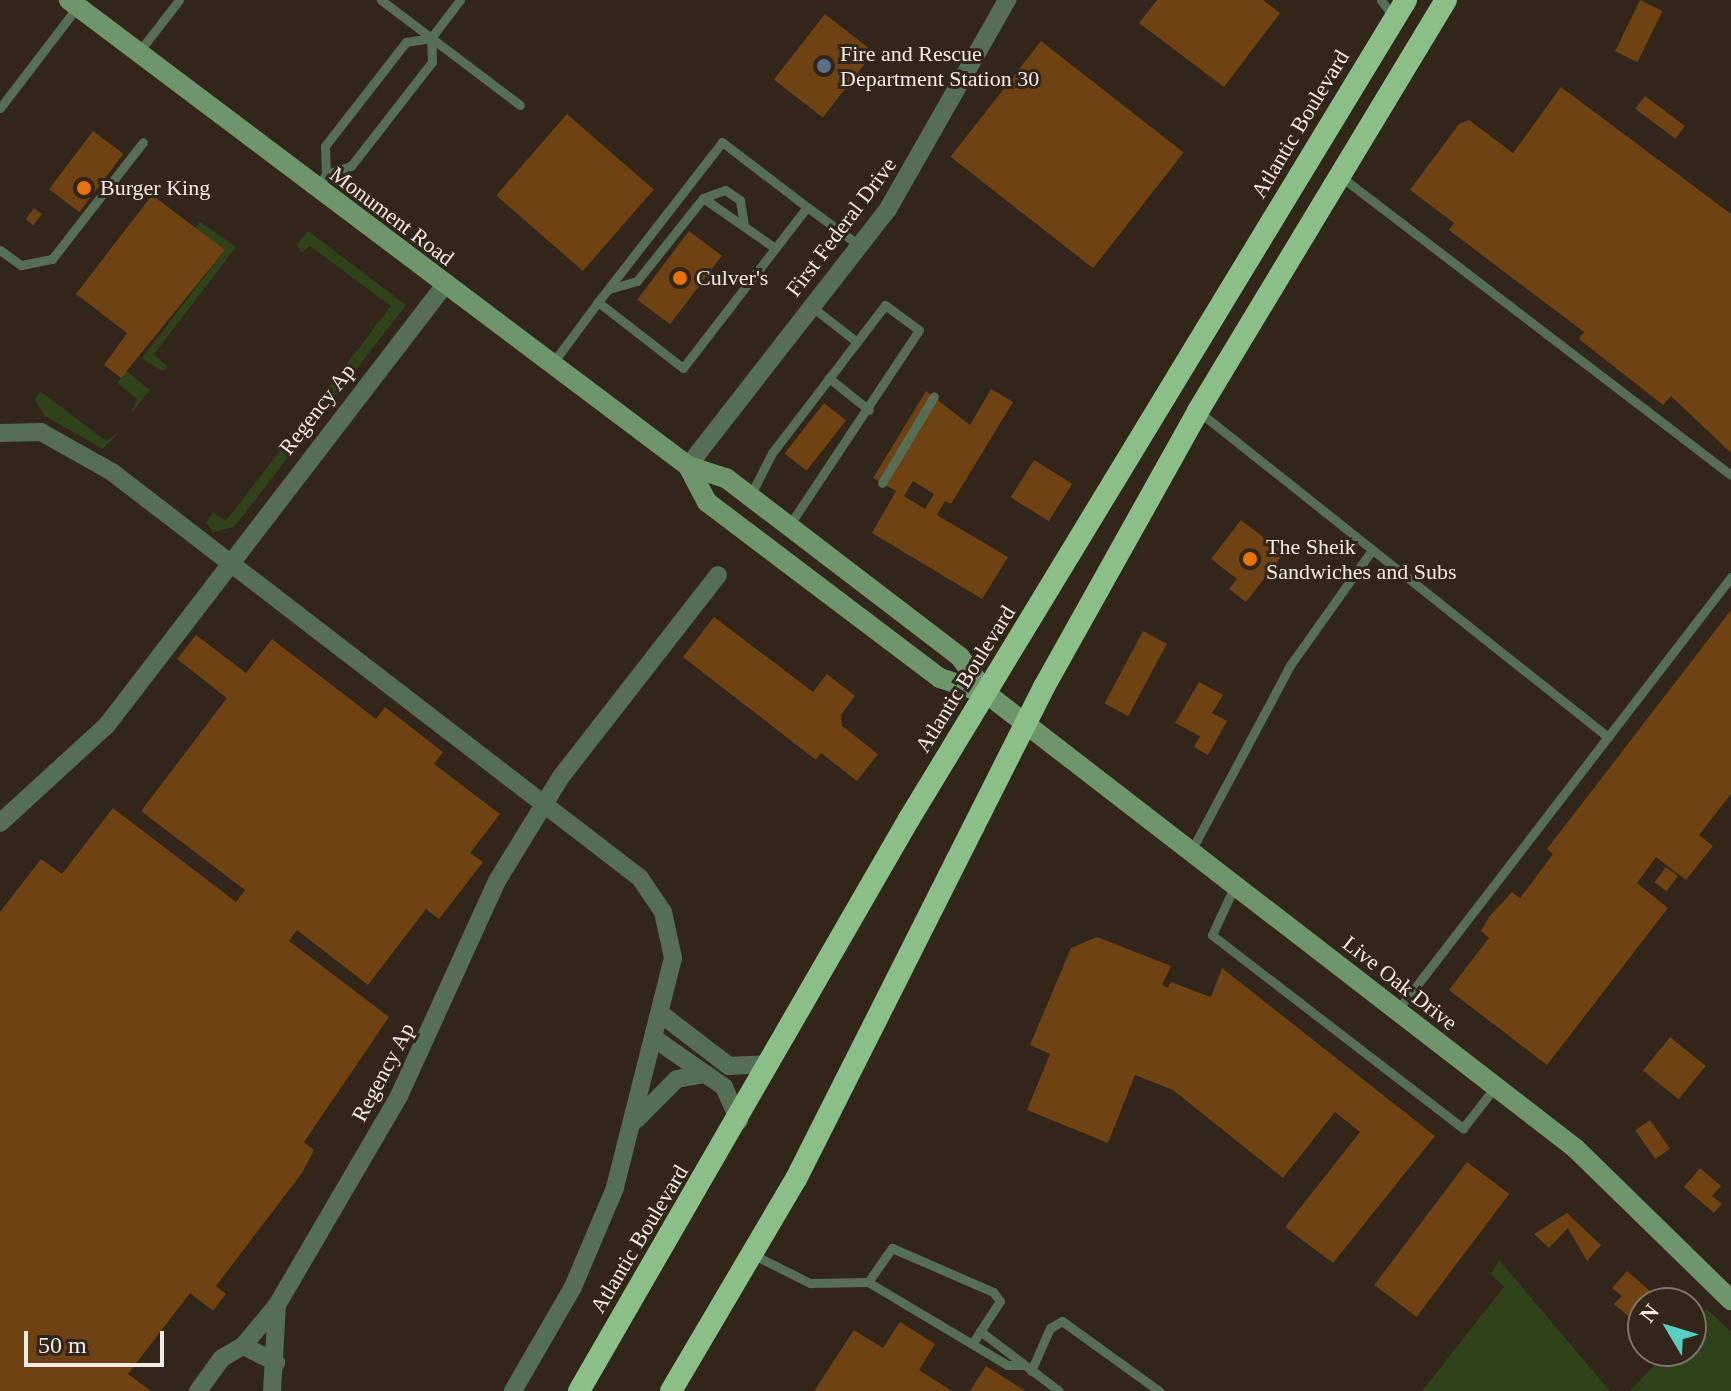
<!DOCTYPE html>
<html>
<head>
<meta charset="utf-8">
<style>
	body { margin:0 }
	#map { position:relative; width:1731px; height:1391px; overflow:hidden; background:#32251a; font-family:"Times New Roman",serif }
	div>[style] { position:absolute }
	.green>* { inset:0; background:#2f431a }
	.building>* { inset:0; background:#6e4212; transform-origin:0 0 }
	.service>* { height:9px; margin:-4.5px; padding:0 4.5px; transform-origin:4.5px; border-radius:4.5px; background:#566e54 }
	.minor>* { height:18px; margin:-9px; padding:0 9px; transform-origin:9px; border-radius:9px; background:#566e54 }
	.secondary>* { height:20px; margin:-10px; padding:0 10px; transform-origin:10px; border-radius:10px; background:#6f956c }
	.trunk>* { height:22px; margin:-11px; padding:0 11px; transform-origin:11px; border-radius:11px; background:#8ac087 }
	.dots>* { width:22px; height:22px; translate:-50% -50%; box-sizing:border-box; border:4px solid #32251a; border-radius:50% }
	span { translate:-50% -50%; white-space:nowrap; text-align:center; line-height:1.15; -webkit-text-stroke:6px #32251a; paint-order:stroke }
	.poi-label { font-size:22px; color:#f3ebe3 }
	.left { translate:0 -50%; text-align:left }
	.street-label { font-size:22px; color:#f3ebe3 }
	.north { position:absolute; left:1627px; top:1287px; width:80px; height:80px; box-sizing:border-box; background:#32251a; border:2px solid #7f746a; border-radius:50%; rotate:308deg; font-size:22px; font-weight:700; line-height:32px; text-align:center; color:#f3ebe3 }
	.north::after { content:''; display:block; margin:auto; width:28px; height:36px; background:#57cec1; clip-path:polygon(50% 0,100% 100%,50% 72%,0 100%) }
	.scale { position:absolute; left:24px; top:1331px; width:140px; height:36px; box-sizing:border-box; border:4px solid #f3ebe3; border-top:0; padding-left:10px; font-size:24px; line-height:28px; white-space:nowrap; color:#f3ebe3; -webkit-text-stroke:6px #32251a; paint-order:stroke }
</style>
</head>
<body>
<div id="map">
	<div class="green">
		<div style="clip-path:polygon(200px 222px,236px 247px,154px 354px,168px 367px,162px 371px,142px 358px,224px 251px,195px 228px)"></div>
		<div style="clip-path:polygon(308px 231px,406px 305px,234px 527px,213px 532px,206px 523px,213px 512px,226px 521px,391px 306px,310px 246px,301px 253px,297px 244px)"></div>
		<div style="clip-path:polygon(126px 371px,150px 390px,130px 415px,137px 399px,117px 383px)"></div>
		<div style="clip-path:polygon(40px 391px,106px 441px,119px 432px,103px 449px,45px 416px,35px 400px)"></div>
		<div style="clip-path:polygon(1499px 1260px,1610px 1391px,1422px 1391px,1504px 1287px,1491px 1274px)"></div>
		<div style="clip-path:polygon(1707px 1309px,1731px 1332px,1731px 1391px,1630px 1391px,1668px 1351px,1691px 1351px,1691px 1326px)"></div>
	</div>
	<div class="building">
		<div style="clip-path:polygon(1157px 0,1263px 0,1280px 13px,1224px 87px,1139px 23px)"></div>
		<div style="left:1640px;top:0;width:25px;height:57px;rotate:26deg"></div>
		<div style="left:825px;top:14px;width:62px;height:83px;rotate:38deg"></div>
		<div style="left:1041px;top:41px;width:181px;height:147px;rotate:38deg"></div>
		<div style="clip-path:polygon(1561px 87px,1731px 214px,1731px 453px,1671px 396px,1663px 405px,1579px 339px,1584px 332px,1449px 230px,1454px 223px,1410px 190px,1459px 124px,1469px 120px,1513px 153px)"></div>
		<div style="left:1645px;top:96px;width:50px;height:16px;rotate:37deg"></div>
		<div style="left:567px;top:114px;width:115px;height:108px;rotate:41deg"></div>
		<div style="left:93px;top:131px;width:38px;height:73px;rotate:37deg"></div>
		<div style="clip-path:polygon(152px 195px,225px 250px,121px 378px,104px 365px,127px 333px,76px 294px)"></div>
		<div style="left:34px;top:208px;width:10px;height:14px;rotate:37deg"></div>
		<div style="left:689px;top:231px;width:41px;height:86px;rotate:37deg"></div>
		<div style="clip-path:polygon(evenodd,991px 389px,1013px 402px,951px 504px,945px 501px,937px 515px,1008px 557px,982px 599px,872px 533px,896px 491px,873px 478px,926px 391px,970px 425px,991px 389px,913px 481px,934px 494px,925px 509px,904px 496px,913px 481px)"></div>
		<div style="left:824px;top:403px;width:28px;height:64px;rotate:38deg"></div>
		<div style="left:1034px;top:460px;width:45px;height:44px;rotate:32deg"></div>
		<div style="clip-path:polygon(1241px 520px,1284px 553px,1246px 602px,1229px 589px,1237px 579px,1211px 559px)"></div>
		<div style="clip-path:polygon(1731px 610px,1731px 794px,1699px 835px,1713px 846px,1686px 880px,1656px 857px,1637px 883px,1668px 908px,1547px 1065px,1449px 990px,1489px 938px,1481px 931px,1489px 917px,1512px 892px,1520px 898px,1553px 854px,1547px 849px)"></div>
		<div style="clip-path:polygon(714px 617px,813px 692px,827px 674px,855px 696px,841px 715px,842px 726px,878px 754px,857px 781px,821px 753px,816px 760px,683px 657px)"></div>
		<div style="left:1143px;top:631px;width:27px;height:82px;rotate:28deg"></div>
		<div style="clip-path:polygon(196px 635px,246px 673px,272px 639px,376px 719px,385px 707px,443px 752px,434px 764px,500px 814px,470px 853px,483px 862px,439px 919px,426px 909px,368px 985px,297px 930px,289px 941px,389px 1017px,304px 1142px,314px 1150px,302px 1173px,216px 1286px,226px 1294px,213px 1311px,190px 1293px,128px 1374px,151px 1391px,0 1391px,0 912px,41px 859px,62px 874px,113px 808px,236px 902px,245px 890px,141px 811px,227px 698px,177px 659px)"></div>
		<div style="clip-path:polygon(1199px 682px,1223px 695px,1212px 713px,1227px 721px,1208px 755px,1194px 747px,1200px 736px,1175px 723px)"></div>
		<div style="left:1666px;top:867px;width:15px;height:19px;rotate:37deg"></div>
		<div style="clip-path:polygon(1097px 937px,1171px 966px,1162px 985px,1168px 988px,1171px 982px,1211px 997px,1222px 968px,1435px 1136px,1333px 1263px,1285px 1227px,1360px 1132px,1335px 1112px,1283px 1178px,1173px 1090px,1135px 1075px,1108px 1143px,1027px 1110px,1050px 1054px,1030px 1045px,1071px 948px)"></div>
		<div style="left:1670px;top:1037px;width:46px;height:43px;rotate:39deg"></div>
		<div style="left:1650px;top:1120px;width:35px;height:18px;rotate:55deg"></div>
		<div style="left:1467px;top:1162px;width:53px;height:154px;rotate:37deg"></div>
		<div style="clip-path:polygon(1700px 1168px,1721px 1186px,1712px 1196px,1722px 1204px,1714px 1213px,1684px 1187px)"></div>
		<div style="clip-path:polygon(1567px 1213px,1601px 1245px,1587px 1261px,1568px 1228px,1549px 1248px,1534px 1234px)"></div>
		<div style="clip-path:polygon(1627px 1271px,1656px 1296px,1634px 1321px,1614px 1304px,1622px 1296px,1612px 1288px)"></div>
		<div style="clip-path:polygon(900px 1322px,935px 1344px,919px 1370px,952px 1391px,814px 1391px,854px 1330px,883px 1348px)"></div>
		<div style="clip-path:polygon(986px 1366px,1025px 1391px,970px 1391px)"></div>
	</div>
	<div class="service">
		<div style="left:381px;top:0;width:174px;rotate:37.1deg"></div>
		<div style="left:1381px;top:0;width:20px;rotate:53deg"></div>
		<div style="left:138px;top:53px;width:67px;rotate:-52.3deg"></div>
		<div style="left:0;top:108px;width:128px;rotate:-52.6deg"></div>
		<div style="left:326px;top:174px;width:28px;rotate:-92deg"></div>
		<div style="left:325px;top:146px;width:132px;rotate:-52.1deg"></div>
		<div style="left:406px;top:42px;width:25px;rotate:-9deg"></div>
		<div style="left:1340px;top:176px;width:492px;rotate:37.4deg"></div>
		<div style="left:318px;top:186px;width:14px;rotate:-56deg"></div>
		<div style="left:326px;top:174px;width:26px;rotate:-18deg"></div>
		<div style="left:351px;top:166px;width:132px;rotate:-52.1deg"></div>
		<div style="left:432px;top:62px;width:24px;rotate:-92deg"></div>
		<div style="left:431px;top:38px;width:48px;rotate:-52.7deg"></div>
		<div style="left:703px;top:198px;width:23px;rotate:-20deg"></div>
		<div style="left:725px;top:190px;width:18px;rotate:34deg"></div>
		<div style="left:740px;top:200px;width:26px;rotate:81deg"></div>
		<div style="left:807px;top:207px;width:64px;rotate:36.2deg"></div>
		<div style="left:0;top:250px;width:26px;rotate:36deg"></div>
		<div style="left:21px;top:265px;width:32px;rotate:-11deg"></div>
		<div style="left:52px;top:259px;width:148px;rotate:-52.1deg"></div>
		<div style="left:609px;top:289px;width:29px;rotate:-16deg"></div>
		<div style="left:637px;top:281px;width:106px;rotate:-51.5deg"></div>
		<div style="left:703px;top:198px;width:88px;rotate:34.8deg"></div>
		<div style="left:812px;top:307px;width:57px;rotate:37.9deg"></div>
		<div style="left:552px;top:364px;width:77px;rotate:-53.4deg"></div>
		<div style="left:598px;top:302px;width:202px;rotate:-52.2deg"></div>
		<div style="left:722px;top:142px;width:107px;rotate:37.4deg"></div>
		<div style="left:807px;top:207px;width:203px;rotate:127.6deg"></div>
		<div style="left:683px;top:368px;width:108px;rotate:-142.2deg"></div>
		<div style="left:829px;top:378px;width:51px;rotate:38.7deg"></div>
		<div style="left:1198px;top:411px;width:524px;rotate:38.49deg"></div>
		<div style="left:882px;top:483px;width:101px;rotate:-59.1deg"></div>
		<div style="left:750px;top:496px;width:48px;rotate:-62.9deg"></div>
		<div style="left:772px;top:453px;width:186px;rotate:-52.6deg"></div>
		<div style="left:885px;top:305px;width:42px;rotate:36.3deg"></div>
		<div style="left:919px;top:330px;width:235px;rotate:123.6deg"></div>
		<div style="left:1191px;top:851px;width:212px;rotate:-61.9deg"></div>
		<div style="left:1291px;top:664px;width:140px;rotate:-54.6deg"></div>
		<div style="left:1235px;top:885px;width:55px;rotate:114.7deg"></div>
		<div style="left:1212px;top:935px;width:317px;rotate:37.6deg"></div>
		<div style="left:1463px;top:1128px;width:52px;rotate:-52deg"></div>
		<div style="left:1397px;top:1011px;width:548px;rotate:-52.42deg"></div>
		<div style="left:754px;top:1255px;width:63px;rotate:26.6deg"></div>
		<div style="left:810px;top:1283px;width:58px;rotate:-1deg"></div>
		<div style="left:868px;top:1282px;width:162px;rotate:30.8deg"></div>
		<div style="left:1007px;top:1365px;width:15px"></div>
		<div style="left:868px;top:1282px;width:42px;rotate:-54.8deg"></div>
		<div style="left:892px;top:1248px;width:110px;rotate:23.5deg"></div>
		<div style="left:993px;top:1292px;width:11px;rotate:52deg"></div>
		<div style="left:1000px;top:1301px;width:51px;rotate:123.1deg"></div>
		<div style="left:980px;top:1331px;width:99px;rotate:37.2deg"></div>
		<div style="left:1031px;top:1371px;width:47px;rotate:-66.2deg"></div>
		<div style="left:1050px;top:1328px;width:14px;rotate:-30deg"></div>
		<div style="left:1062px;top:1321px;width:120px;rotate:35.8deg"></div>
	</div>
	<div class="minor">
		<div style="left:0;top:433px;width:41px;rotate:-1.4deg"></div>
		<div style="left:41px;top:432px;width:81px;rotate:29.4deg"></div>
		<div style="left:112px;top:472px;width:666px;rotate:37.56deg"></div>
		<div style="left:640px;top:878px;width:41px;rotate:55.9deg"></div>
		<div style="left:663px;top:912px;width:47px;rotate:77.7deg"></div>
		<div style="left:673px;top:958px;width:237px;rotate:104.2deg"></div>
		<div style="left:615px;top:1188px;width:108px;rotate:113deg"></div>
		<div style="left:573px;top:1287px;width:120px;rotate:120deg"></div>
		<div style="left:688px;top:466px;width:326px;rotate:-52.1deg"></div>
		<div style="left:888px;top:209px;width:241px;rotate:-60.3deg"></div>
		<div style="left:0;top:823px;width:145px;rotate:-42.5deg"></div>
		<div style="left:107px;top:725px;width:553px;rotate:-52.49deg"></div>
		<div style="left:661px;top:1014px;width:86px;rotate:37.4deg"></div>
		<div style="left:729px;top:1066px;width:41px;rotate:-2.8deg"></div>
		<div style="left:655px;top:1039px;width:84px;rotate:34.8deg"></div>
		<div style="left:724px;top:1087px;width:37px;rotate:66deg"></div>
		<div style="left:636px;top:1120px;width:58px;rotate:-45deg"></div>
		<div style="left:677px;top:1079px;width:29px;rotate:-10deg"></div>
		<div style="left:243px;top:1346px;width:53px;rotate:-50.3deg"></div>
		<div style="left:198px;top:1391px;width:41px;rotate:-54deg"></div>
		<div style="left:222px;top:1358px;width:24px;rotate:-30deg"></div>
		<div style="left:243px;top:1346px;width:37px;rotate:26deg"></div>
		<div style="left:272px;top:1391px;width:86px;rotate:-86.7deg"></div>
		<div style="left:277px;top:1305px;width:242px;rotate:-59.7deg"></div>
		<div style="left:399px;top:1096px;width:236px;rotate:-65.5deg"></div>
		<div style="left:497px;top:881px;width:121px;rotate:-58.5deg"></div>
		<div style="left:560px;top:778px;width:257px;rotate:-52.1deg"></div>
	</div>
	<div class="secondary">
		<div style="left:69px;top:0;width:775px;rotate:36.97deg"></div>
		<div style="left:688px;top:466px;width:40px;rotate:18deg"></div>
		<div style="left:726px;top:478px;width:295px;rotate:37.4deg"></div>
		<div style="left:960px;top:657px;width:46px;rotate:53.9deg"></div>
		<div style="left:987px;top:694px;width:743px;rotate:37.67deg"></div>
		<div style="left:1575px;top:1148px;width:218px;rotate:44.3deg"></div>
		<div style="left:688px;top:466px;width:41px;rotate:62.2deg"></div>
		<div style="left:707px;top:502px;width:292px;rotate:37.1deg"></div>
		<div style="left:940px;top:678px;width:50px;rotate:18.8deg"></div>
	</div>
	<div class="trunk">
		<div style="left:579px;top:1391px;width:660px;rotate:-60.02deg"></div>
		<div style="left:909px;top:819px;width:958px;rotate:-58.75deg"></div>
		<div style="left:671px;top:1391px;width:246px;rotate:-59.5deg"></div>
		<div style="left:796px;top:1179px;width:551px;rotate:-63.25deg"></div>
		<div style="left:1044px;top:687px;width:316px;rotate:-60.8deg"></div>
		<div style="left:1198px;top:411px;width:480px;rotate:-58.9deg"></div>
	</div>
	<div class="dots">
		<div style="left:824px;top:66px;background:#5c6f8a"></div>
		<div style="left:84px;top:188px;background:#e8710a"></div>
		<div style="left:680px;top:278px;background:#e8710a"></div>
		<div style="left:1250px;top:559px;background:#e8710a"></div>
	</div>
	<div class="poi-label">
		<span class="left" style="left:840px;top:66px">Fire and Rescue<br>Department Station 30</span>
		<span class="left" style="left:100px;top:188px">Burger King</span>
		<span class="left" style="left:696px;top:278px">Culver's</span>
		<span class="left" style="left:1266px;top:559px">The Sheik<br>Sandwiches and Subs</span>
	</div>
	<div class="street-label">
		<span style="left:1300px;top:124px;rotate:-59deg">Atlantic Boulevard</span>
		<span style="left:392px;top:216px;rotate:37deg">Monument Road</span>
		<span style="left:841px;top:227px;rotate:-53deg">First Federal Drive</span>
		<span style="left:317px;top:409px;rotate:-52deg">Regency Ap</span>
		<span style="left:965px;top:679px;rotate:-58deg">Atlantic Boulevard</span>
		<span style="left:1400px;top:983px;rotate:38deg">Live Oak Drive</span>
		<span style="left:383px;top:1072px;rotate:-62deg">Regency Ap</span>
		<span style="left:639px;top:1239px;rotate:-59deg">Atlantic Boulevard</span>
	</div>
	<div class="north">N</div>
	<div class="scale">50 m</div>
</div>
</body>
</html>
